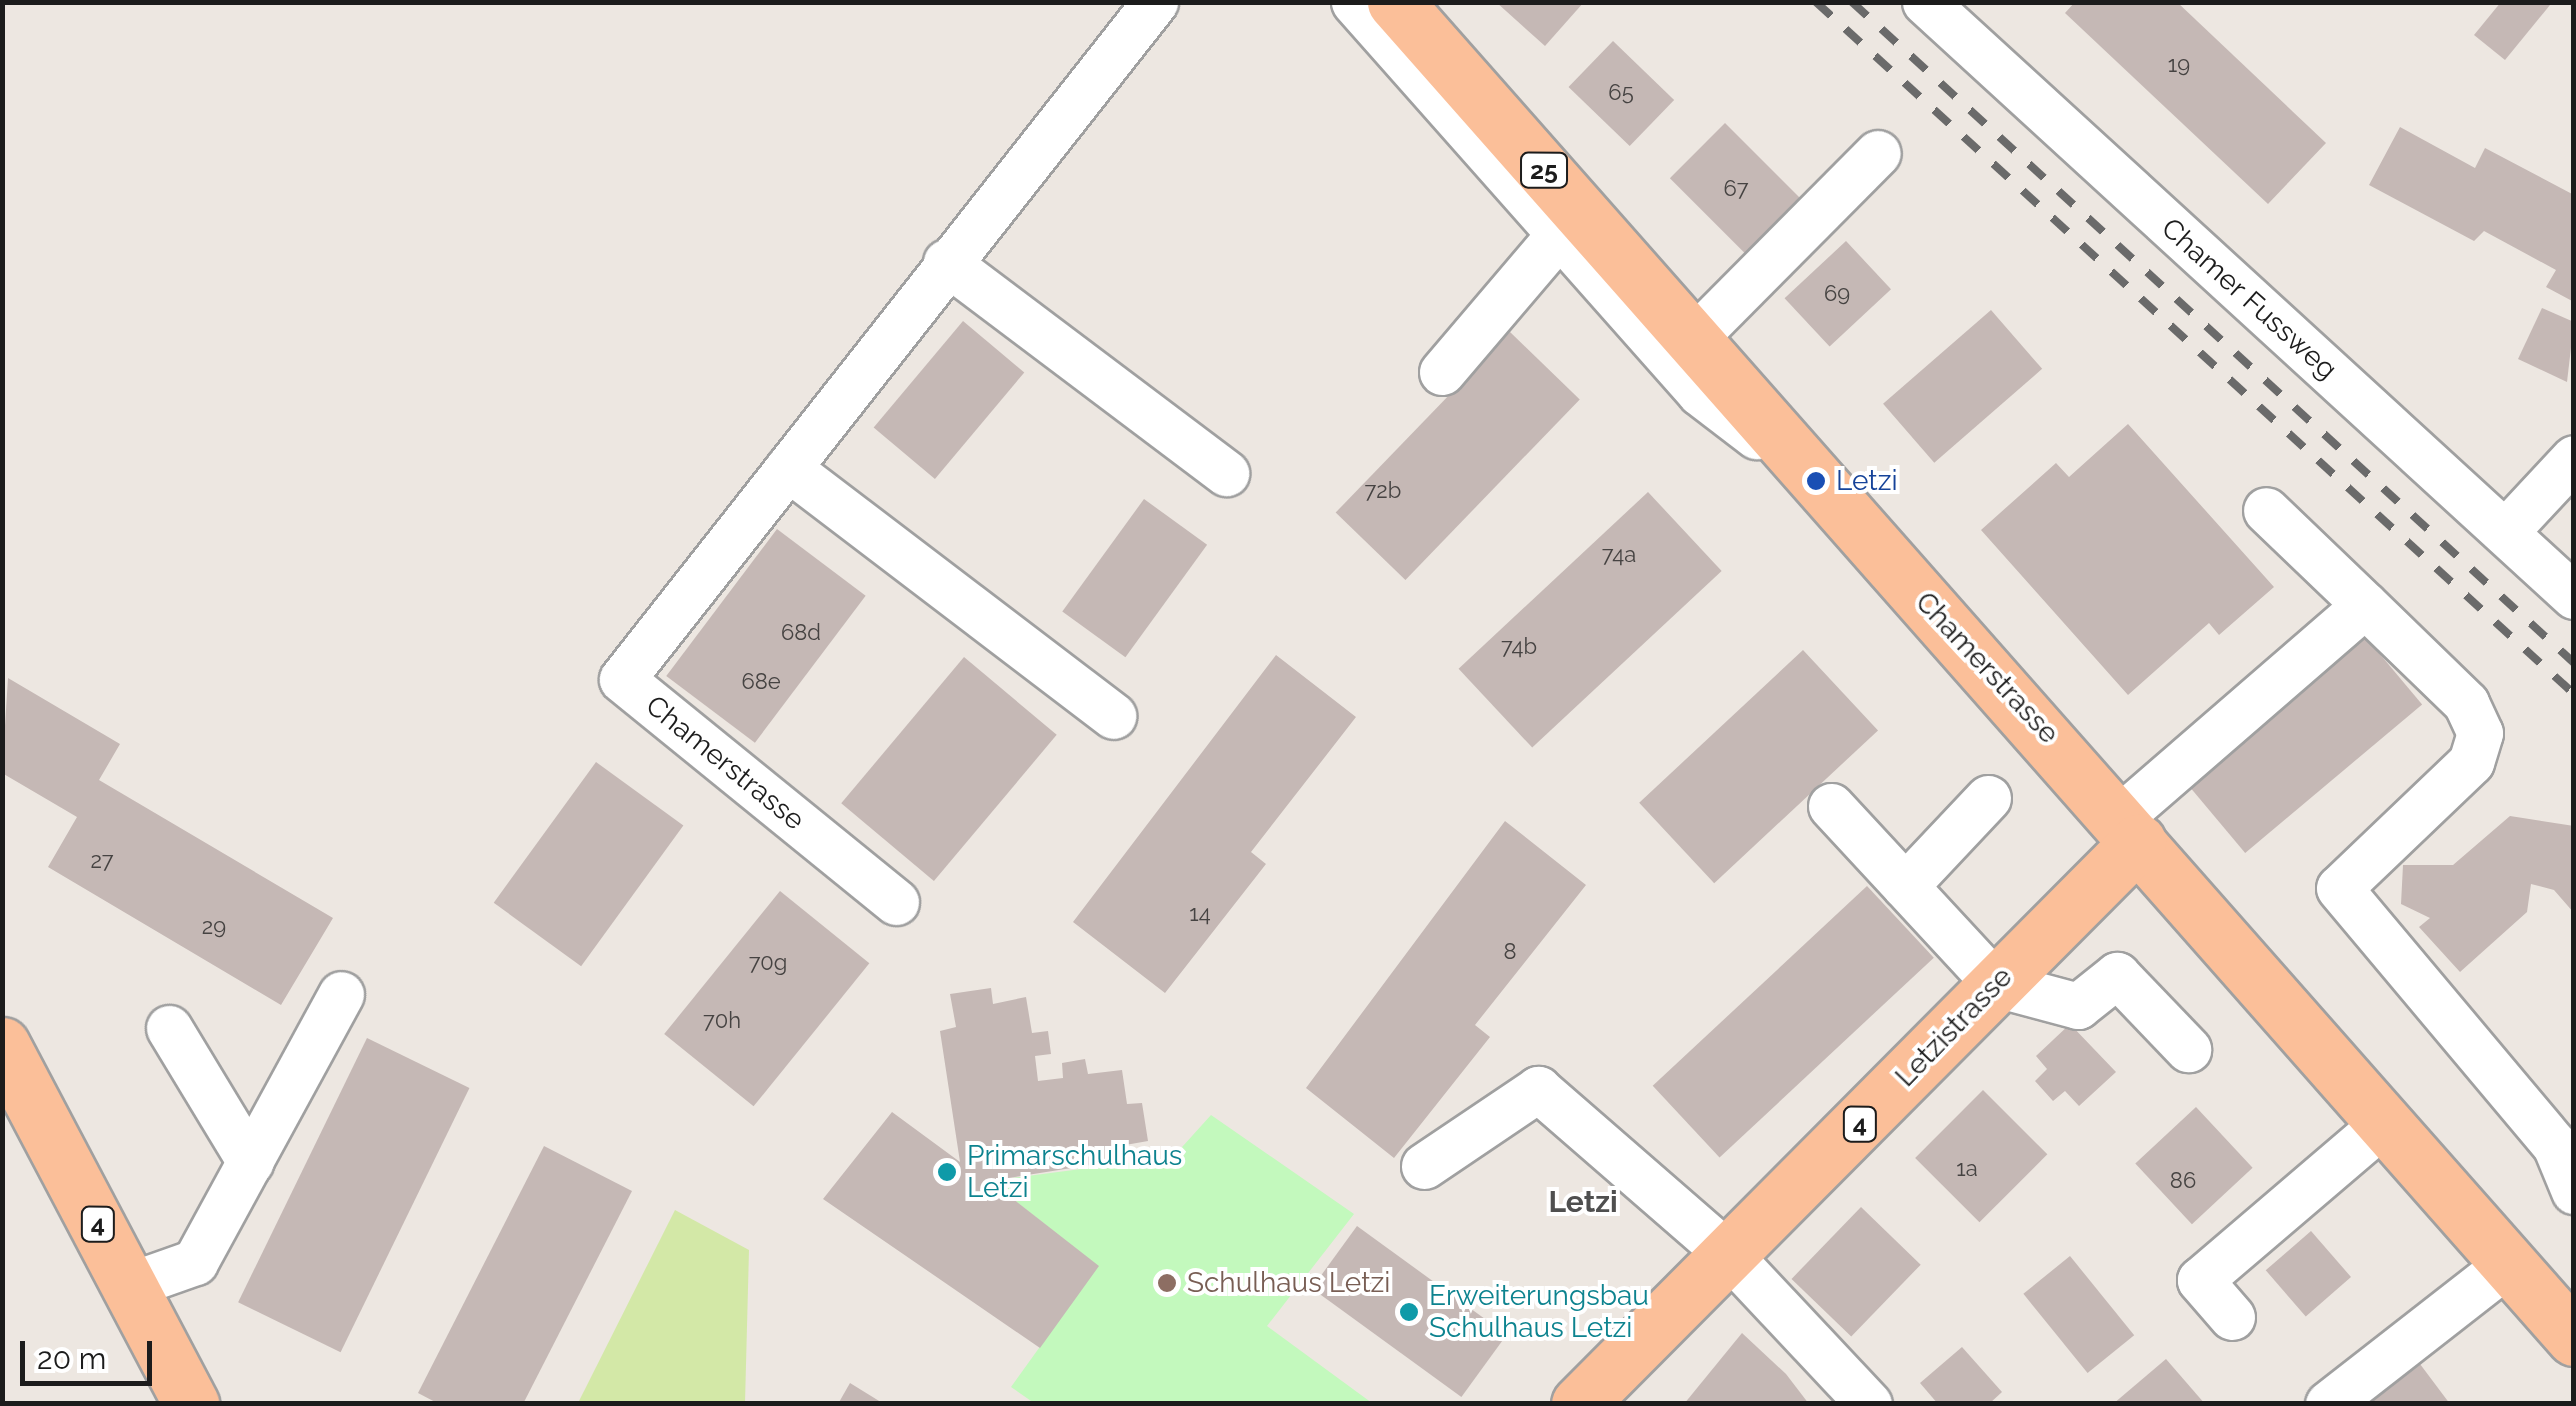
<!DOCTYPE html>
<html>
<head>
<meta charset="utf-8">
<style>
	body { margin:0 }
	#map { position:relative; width:2576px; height:1406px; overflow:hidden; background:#ede7e1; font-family:Raleway,sans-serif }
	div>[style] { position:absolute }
	.grass>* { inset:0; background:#d3e8a7 }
	.park>* { inset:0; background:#c3f9bd }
	.building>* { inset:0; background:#c5b8b5; transform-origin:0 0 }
	.roads { filter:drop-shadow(2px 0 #a0a0a0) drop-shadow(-2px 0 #a0a0a0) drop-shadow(0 2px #a0a0a0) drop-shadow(0 -2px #a0a0a0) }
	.minor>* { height:45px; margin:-22.5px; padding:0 22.5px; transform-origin:22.5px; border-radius:22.5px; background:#fff }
	.major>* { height:55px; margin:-27.5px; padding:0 27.5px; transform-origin:27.5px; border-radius:27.5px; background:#fbbf99 }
	.rail>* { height:8px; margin-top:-4px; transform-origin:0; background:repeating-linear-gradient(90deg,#6a6a6a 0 20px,transparent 0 40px) }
	.dots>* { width:28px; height:28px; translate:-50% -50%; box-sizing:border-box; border:5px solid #fff; border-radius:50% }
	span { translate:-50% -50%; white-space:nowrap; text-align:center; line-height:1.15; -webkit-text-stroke:8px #fff; paint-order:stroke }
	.number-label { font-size:22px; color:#464342 }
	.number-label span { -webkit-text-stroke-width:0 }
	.shield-label span { padding:2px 8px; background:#fff; border:2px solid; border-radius:8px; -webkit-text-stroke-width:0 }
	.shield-label { font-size:25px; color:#1c1c1c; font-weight:700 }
	.street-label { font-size:28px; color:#1c1c1c }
	.transit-label { font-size:28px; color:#164399 }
	.left { translate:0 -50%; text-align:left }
	.culture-label { font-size:28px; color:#0d838f }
	.education-label { font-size:28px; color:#785e54 }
	.neighbourhood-label { font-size:30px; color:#4f4f4f; font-weight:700 }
	.frame { position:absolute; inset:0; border:5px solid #1c1c1c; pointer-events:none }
	.scale { position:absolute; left:20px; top:1341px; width:132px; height:45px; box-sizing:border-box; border:5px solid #1c1c1c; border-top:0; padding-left:12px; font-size:30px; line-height:35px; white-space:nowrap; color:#1c1c1c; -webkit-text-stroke:8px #fff; paint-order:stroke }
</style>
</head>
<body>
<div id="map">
	<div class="grass">
		<div style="clip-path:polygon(675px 1210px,749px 1250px,745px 1403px,578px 1403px)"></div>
	</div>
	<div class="park">
		<div style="clip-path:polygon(1211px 1115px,1354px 1214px,1267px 1326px,1372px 1403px,1034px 1403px,1011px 1387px,1098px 1266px,990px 1181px,1173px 1157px)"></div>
	</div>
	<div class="building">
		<div style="clip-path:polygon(1496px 2px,1584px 2px,1545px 46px)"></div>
		<div style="clip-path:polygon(2075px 2px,2177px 2px,2326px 143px,2268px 204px,2065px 13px)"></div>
		<div style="clip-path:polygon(2501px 2px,2550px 5px,2505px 60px,2474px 35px)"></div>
		<div style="left:1613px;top:41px;width:85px;height:64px;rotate:44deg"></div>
		<div style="left:1725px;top:123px;width:110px;height:78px;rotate:45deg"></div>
		<div style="clip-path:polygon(2400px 127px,2475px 168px,2485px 148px,2574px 195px,2574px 302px,2546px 287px,2556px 270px,2484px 231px,2474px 241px,2369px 185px)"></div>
		<div style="left:1846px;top:241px;width:66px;height:84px;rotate:47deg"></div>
		<div style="clip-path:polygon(2542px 308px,2574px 322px,2567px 382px,2518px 359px)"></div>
		<div style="left:1991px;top:310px;width:78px;height:143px;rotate:49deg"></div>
		<div style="left:963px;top:321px;width:80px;height:139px;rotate:40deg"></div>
		<div style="left:1510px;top:332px;width:97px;height:251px;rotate:44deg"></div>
		<div style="clip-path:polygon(2128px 424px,2274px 587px,2219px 635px,2209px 623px,2128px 695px,1981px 530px,2056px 463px,2069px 477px)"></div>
		<div style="left:1648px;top:492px;width:108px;height:259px;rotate:47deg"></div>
		<div style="left:1144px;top:499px;width:78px;height:139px;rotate:36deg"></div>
		<div style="left:777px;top:529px;width:111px;height:184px;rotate:37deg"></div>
		<div style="left:2363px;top:634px;width:92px;height:231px;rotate:50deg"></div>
		<div style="left:1803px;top:650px;width:110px;height:224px;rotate:47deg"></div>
		<div style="clip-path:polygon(1276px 655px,1356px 717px,1251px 852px,1266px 864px,1165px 993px,1073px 922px)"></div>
		<div style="left:964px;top:657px;width:121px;height:191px;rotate:40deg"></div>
		<div style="clip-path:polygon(8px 678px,120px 744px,99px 780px,333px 918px,281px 1005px,48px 867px,77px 817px,2px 773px)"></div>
		<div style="left:596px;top:762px;width:108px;height:174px;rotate:36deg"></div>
		<div style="clip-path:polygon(2510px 816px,2574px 826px,2574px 913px,2554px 890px,2531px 884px,2527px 912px,2460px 972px,2419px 927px,2430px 918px,2401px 904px,2403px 865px,2453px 865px)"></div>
		<div style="clip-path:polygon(1505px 821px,1586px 885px,1475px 1025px,1490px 1037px,1394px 1158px,1306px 1088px)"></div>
		<div style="left:1867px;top:886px;width:98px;height:293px;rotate:47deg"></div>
		<div style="left:780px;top:891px;width:115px;height:184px;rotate:39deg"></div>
		<div style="clip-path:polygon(991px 988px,993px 1004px,1026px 997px,1032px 1033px,1048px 1031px,1051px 1054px,1035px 1056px,1038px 1081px,1063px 1078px,1062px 1063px,1085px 1059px,1088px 1074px,1122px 1070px,1127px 1104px,1142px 1103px,1148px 1141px,1114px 1147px,1116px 1161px,990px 1181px,1099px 1266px,1040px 1348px,823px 1199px,892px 1112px,960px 1162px,940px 1031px,956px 1027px,950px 994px)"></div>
		<div style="clip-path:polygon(2070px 1024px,2116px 1072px,2079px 1106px,2065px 1091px,2053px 1101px,2035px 1081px,2047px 1069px,2036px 1056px)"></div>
		<div style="left:367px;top:1038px;width:114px;height:294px;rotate:26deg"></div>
		<div style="left:1983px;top:1090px;width:91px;height:96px;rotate:45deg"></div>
		<div style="left:2196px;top:1107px;width:83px;height:83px;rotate:47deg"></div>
		<div style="clip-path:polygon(544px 1146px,632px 1191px,523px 1404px,439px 1404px,418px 1393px)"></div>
		<div style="left:1861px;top:1207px;width:83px;height:100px;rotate:44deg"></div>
		<div style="left:1357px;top:1226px;width:185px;height:77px;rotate:36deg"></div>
		<div style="left:2311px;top:1231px;width:61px;height:60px;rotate:49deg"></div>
		<div style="left:2070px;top:1256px;width:102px;height:60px;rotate:51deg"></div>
		<div style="clip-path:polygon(1742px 1333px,1786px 1374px,1809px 1404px,1684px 1404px)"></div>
		<div style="clip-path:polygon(1962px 1347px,2002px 1392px,1989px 1404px,1938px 1404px,1920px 1383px)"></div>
		<div style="clip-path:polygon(2166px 1359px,2205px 1404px,2113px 1404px)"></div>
		<div style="clip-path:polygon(2420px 1364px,2450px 1404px,2366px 1404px)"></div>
		<div style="clip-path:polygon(850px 1383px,884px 1404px,838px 1404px)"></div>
	</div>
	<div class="roads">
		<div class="minor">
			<div style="left:1354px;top:2px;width:522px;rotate:48.49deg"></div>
			<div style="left:1700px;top:393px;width:71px;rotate:37.5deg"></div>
			<div style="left:1925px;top:2px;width:880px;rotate:42.47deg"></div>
			<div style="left:946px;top:262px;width:351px;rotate:37deg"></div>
			<div style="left:1693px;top:339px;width:262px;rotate:-45.2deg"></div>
			<div style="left:1442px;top:372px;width:210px;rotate:-49.6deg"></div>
			<div style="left:788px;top:468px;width:409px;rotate:37.3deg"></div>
			<div style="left:2505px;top:532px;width:101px;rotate:-47deg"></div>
			<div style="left:2365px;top:605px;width:141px;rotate:44.1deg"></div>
			<div style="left:2466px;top:703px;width:33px;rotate:65deg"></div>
			<div style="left:2480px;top:733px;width:30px;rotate:107deg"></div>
			<div style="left:2471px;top:762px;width:182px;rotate:136.3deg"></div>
			<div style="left:2339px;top:888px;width:336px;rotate:50deg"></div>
			<div style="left:2555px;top:1145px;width:50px;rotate:67.6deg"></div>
			<div style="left:1831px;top:806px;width:243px;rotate:47.2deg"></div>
			<div style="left:1996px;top:984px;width:85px;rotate:15deg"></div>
			<div style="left:2078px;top:1006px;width:50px;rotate:-38.5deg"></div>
			<div style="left:2117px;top:975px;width:103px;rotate:46.2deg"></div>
			<div style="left:2119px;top:818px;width:325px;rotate:-40.9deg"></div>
			<div style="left:2365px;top:605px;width:137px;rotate:-136.2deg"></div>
			<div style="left:1905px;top:886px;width:121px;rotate:-46.7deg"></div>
			<div style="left:896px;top:902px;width:353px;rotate:-140.9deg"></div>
			<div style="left:622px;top:679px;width:862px;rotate:-51.79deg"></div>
			<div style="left:169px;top:1028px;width:157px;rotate:58.8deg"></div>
			<div style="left:1424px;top:1166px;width:138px;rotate:-34deg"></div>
			<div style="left:1538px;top:1089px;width:254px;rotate:41deg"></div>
			<div style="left:1730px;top:1256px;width:203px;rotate:46.8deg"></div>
			<div style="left:130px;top:1285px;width:69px;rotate:-19.5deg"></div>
			<div style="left:195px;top:1262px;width:305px;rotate:-61.4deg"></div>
			<div style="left:2232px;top:1317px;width:49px;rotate:-130.9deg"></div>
			<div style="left:2200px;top:1280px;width:245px;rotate:-40.5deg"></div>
			<div style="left:2328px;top:1404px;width:231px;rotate:-38deg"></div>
		</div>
		<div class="major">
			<div style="left:1395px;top:2px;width:1782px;rotate:48.57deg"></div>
			<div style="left:2px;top:1045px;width:406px;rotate:62.2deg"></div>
			<div style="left:1579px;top:1404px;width:793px;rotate:-45.15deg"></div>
		</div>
	</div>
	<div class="rail">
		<div style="left:1816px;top:2px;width:1026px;rotate:42.39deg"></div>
		<div style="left:1852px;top:2px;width:979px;rotate:42.47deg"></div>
	</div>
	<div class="dots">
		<div style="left:1816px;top:481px;background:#1a4fb4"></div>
		<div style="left:947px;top:1172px;background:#0f9aa8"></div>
		<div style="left:1167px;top:1283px;background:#8d6e63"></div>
		<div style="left:1409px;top:1312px;background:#0f9aa8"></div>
	</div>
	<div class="number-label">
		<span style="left:2179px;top:65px">19</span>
		<span style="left:1621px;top:93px">65</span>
		<span style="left:1736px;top:189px">67</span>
		<span style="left:1837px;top:294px">69</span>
		<span style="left:1383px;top:491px">72b</span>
		<span style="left:1619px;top:555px">74a</span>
		<span style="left:801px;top:633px">68d</span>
		<span style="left:1519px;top:647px">74b</span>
		<span style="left:761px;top:682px">68e</span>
		<span style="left:102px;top:861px">27</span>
		<span style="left:1200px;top:914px">14</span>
		<span style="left:214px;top:927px">29</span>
		<span style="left:1510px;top:952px">8</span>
		<span style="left:768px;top:963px">70g</span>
		<span style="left:722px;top:1021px">70h</span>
		<span style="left:1967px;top:1169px">1a</span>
		<span style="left:2183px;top:1181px">86</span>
	</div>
	<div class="shield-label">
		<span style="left:1544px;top:170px">25</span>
		<span style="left:1860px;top:1124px">4</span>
		<span style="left:98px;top:1224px">4</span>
	</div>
	<div class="street-label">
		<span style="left:2249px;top:299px;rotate:42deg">Chamer Fussweg</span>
		<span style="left:1987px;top:668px;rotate:47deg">Chamerstrasse</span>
		<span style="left:725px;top:763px;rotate:39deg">Chamerstrasse</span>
		<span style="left:1954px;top:1027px;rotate:-46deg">Letzistrasse</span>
	</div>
	<div class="transit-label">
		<span class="left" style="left:1836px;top:481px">Letzi</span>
	</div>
	<div class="culture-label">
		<span class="left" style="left:967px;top:1172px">Primarschulhaus<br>Letzi</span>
		<span class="left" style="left:1429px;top:1312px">Erweiterungsbau<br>Schulhaus Letzi</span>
	</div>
	<div class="education-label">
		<span class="left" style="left:1187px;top:1283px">Schulhaus Letzi</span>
	</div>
	<div class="neighbourhood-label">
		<span style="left:1583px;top:1202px">Letzi</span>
	</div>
	<div class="frame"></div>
	<div class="scale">20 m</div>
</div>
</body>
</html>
